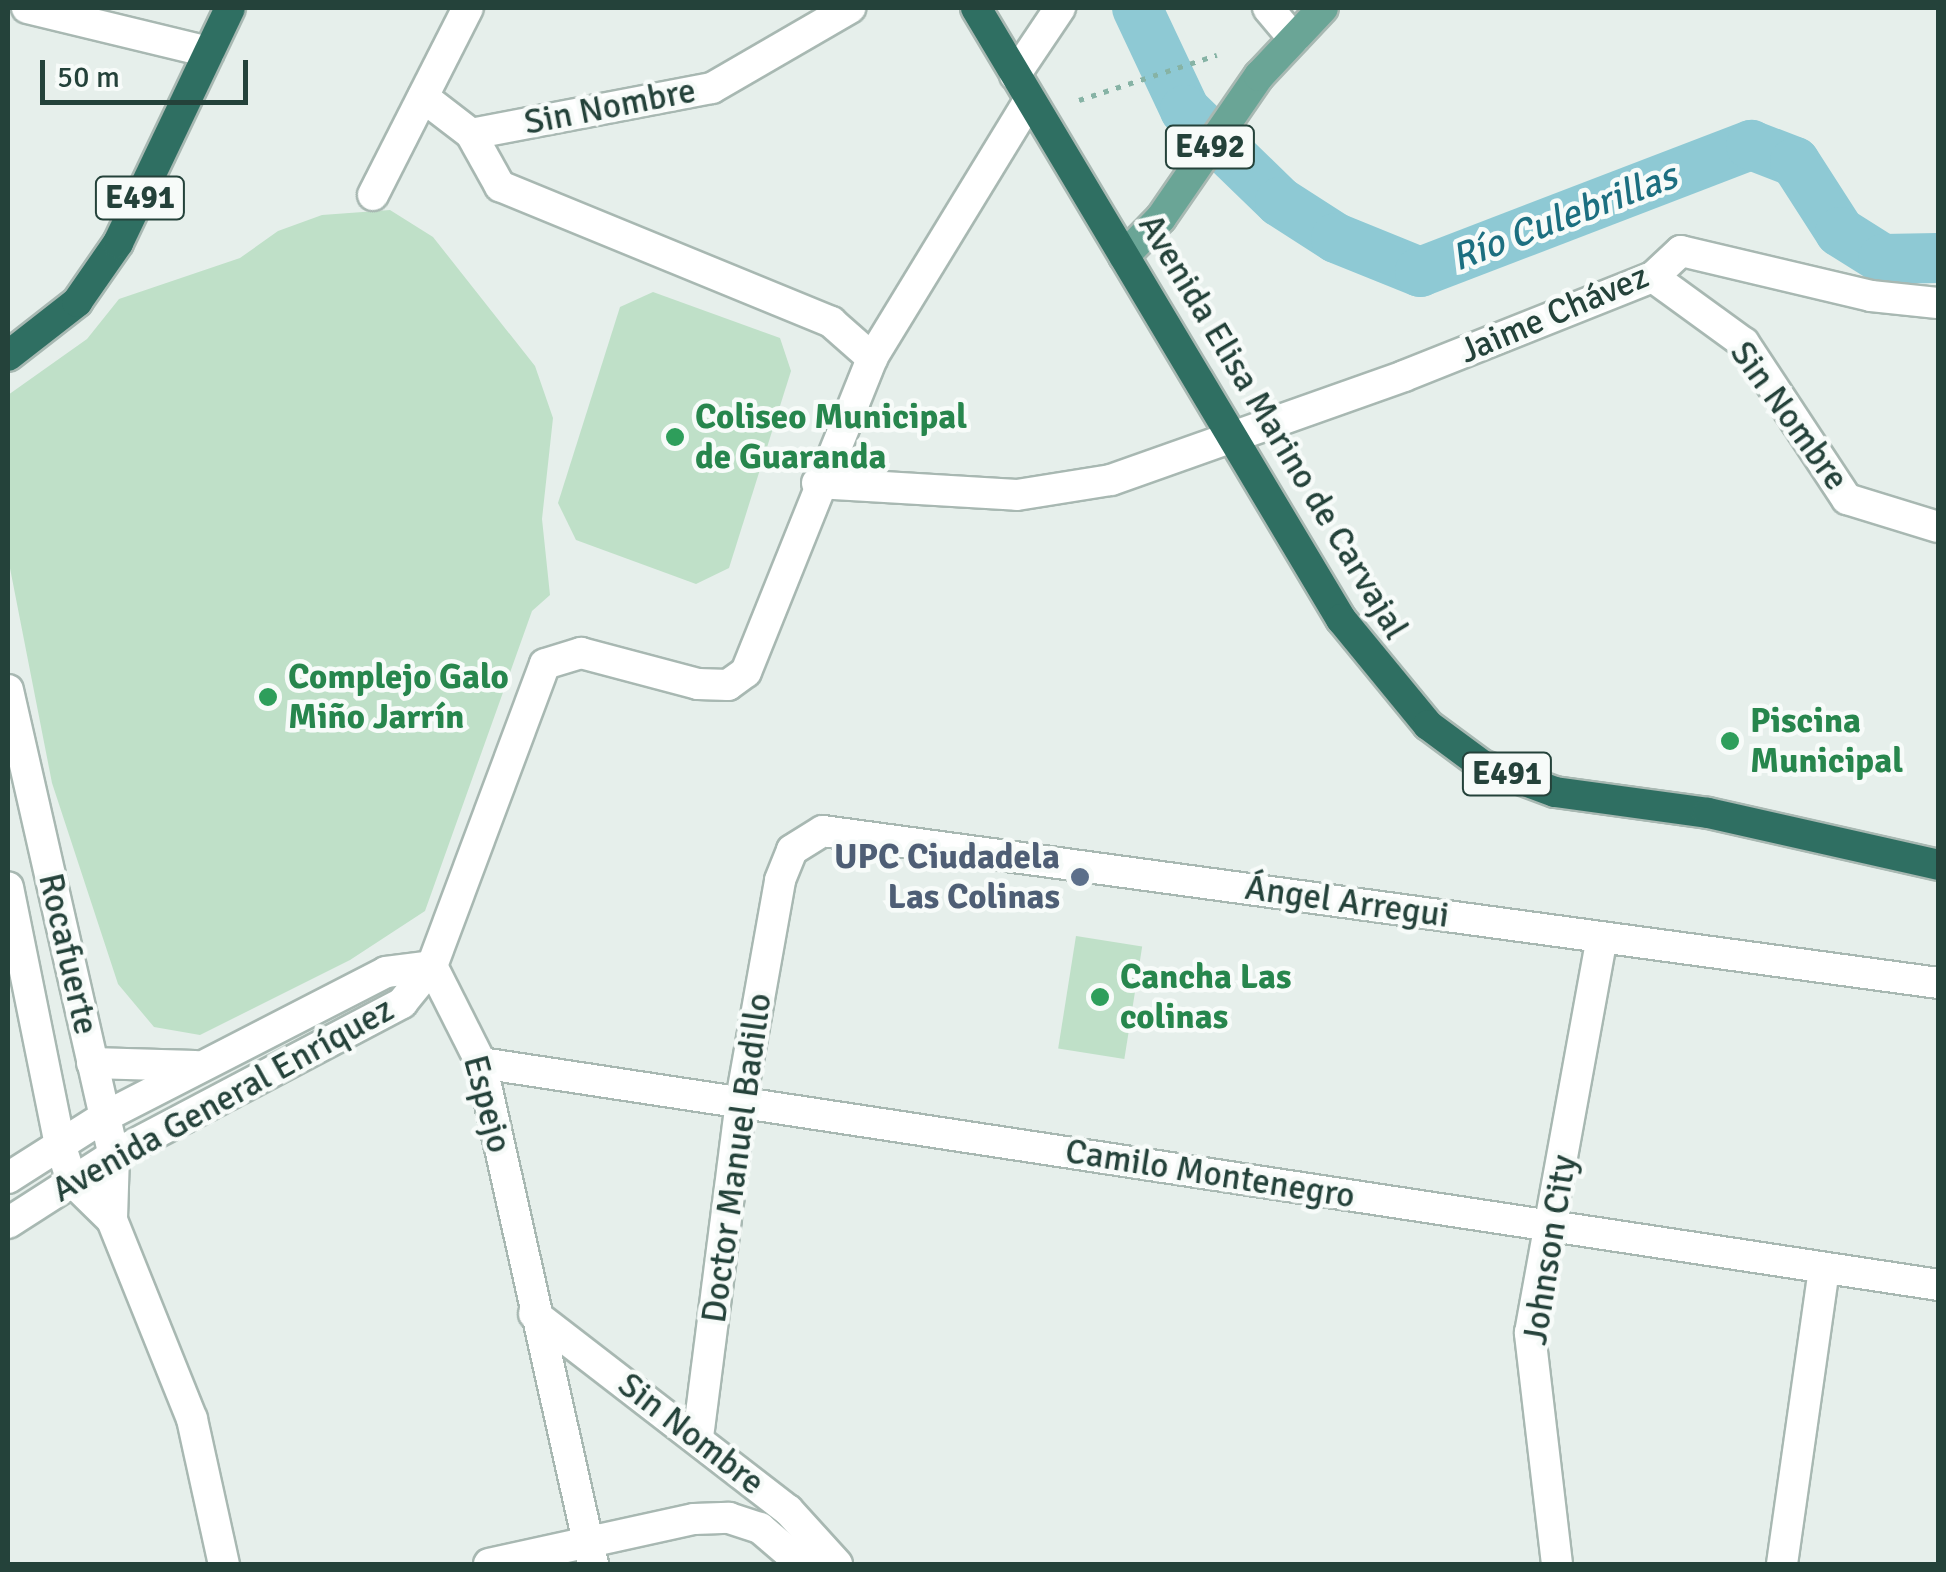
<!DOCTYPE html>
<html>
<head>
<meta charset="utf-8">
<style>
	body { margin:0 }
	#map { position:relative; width:1946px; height:1572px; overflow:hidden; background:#e6efeb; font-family:Signika,sans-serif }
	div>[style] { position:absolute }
	.green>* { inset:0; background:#bfe0c8; transform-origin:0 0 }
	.river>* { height:50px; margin:-25px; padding:0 25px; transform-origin:25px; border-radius:25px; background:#8ec9d4 }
	.path>* { height:5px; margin-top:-2.5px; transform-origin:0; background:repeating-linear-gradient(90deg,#86b3a5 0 5px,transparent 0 13px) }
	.roads { filter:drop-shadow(2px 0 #a8b8b2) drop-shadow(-2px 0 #a8b8b2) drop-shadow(0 2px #a8b8b2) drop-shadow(0 -2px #a8b8b2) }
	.minor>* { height:30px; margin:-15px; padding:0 15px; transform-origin:15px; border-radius:15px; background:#fff }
	.major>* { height:30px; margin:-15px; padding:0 15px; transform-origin:15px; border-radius:15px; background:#6aa596 }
	.highway>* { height:30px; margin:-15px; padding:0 15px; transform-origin:15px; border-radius:15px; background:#2f6f62 }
	.dots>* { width:28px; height:28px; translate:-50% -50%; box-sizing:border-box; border:5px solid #f7fbf9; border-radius:50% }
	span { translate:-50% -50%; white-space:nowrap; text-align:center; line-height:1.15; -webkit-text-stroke:9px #f7fbf9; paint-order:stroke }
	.shield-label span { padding:2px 8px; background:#f7fbf9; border:2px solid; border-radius:8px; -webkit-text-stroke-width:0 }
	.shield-label { font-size:32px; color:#24423a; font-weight:700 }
	.street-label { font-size:35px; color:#24423a }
	.leisure-label { font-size:35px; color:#27864d; font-weight:700 }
	.left { translate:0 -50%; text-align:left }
	.service-label { font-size:35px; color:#4e5e75; font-weight:700 }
	.right { translate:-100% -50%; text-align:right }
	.water-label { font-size:38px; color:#1c6f80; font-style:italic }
	.frame { position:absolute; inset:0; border:10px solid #24423a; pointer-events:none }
	.scale { position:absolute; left:40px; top:60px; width:208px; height:45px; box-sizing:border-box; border:5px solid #24423a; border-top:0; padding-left:12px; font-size:30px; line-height:35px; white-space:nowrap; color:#24423a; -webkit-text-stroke:8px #f7fbf9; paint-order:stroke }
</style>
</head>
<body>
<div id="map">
	<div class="green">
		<div style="clip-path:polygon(390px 210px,433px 237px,535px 366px,553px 418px,542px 519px,550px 595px,532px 611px,425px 911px,350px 960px,200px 1035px,154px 1027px,118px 984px,52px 783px,8px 558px,8px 395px,87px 339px,119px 299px,240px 258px,278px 231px,322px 215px)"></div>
		<div style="clip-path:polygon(653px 292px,780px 338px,791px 371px,729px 568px,696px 584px,576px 540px,558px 503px,620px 307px)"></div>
		<div style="left:1076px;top:936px;width:67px;height:114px;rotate:9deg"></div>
	</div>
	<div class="river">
		<div style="left:1137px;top:8px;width:113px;rotate:64.8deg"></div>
		<div style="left:1185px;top:110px;width:132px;rotate:44.1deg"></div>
		<div style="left:1280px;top:202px;width:67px;rotate:32.7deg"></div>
		<div style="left:1336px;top:238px;width:91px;rotate:22deg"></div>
		<div style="left:1420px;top:272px;width:355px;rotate:-21deg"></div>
		<div style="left:1751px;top:145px;width:47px;rotate:21.1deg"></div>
		<div style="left:1795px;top:162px;width:83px;rotate:57.3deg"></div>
		<div style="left:1840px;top:232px;width:51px;rotate:32.1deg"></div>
		<div style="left:1883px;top:259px;width:55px;rotate:-1deg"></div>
	</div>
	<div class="path">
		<div style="left:1079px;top:100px;width:145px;rotate:-18.1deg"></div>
	</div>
	<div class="roads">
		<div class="minor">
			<div style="left:27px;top:8px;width:187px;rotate:13.6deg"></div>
			<div style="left:1268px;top:8px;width:40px;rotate:50deg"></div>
			<div style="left:1015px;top:75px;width:81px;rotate:-56.1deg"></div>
			<div style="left:423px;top:97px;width:61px;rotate:37.6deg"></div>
			<div style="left:471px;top:134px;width:245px;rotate:-10.8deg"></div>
			<div style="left:712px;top:88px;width:160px;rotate:-30.1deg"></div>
			<div style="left:471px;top:134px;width:60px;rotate:60.9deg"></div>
			<div style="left:500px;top:186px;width:358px;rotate:22.3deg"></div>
			<div style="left:831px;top:322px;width:55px;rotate:41.3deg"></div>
			<div style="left:373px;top:195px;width:210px;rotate:-63.1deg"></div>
			<div style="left:1653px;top:277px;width:112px;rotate:36deg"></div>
			<div style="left:1744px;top:343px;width:187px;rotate:56.6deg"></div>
			<div style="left:1847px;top:499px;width:95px;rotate:17.1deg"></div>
			<div style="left:817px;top:483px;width:200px;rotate:3.4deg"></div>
			<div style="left:1017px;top:495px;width:95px;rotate:-9.1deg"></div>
			<div style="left:1111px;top:480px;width:311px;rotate:-19.5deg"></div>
			<div style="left:1404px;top:376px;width:268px;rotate:-21.7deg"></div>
			<div style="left:1653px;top:277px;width:38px;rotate:-43deg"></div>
			<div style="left:1681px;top:251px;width:195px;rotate:13.3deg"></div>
			<div style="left:1871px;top:296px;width:67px;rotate:6deg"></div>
			<div style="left:8px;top:690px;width:477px;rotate:77.2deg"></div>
			<div style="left:114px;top:1155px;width:65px;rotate:91.8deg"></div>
			<div style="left:112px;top:1220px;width:56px;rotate:-135.7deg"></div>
			<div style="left:72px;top:1181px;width:38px;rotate:-108deg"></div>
			<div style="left:60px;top:1145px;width:263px;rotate:-101.4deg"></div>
			<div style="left:432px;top:966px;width:109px;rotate:63.2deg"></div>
			<div style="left:481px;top:1063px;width:513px;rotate:77.4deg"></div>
			<div style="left:92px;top:1063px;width:103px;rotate:1.7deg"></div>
			<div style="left:481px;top:1063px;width:1474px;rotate:8.66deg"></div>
			<div style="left:8px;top:1178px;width:114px;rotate:-32.4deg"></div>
			<div style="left:104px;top:1117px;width:317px;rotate:-27.2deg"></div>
			<div style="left:386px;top:972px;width:46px;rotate:-7.4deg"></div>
			<div style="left:112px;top:1220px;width:214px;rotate:68.1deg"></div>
			<div style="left:192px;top:1419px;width:148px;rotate:77.6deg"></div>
			<div style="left:8px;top:1223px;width:126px;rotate:-32.7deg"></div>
			<div style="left:114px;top:1155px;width:326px;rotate:-27.8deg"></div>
			<div style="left:402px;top:1003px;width:48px;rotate:-51deg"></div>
			<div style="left:432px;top:966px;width:322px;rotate:-69.5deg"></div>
			<div style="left:545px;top:664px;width:38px;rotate:-17deg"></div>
			<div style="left:581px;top:653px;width:121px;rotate:14.8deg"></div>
			<div style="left:698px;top:684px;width:30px;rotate:2deg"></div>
			<div style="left:728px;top:685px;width:22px;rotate:-36deg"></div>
			<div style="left:746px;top:672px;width:338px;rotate:-68.1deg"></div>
			<div style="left:872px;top:358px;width:303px;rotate:-58.6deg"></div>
			<div style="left:534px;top:1314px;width:321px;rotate:37.7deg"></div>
			<div style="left:788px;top:1510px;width:73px;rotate:47.8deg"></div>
			<div style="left:698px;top:1437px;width:340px;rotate:-82.7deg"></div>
			<div style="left:741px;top:1100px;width:223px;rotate:-79.9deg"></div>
			<div style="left:780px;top:880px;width:32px;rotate:-68deg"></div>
			<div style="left:792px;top:850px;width:36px;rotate:-32deg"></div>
			<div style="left:823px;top:831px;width:1125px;rotate:7.76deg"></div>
			<div style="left:489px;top:1564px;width:210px;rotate:-12.4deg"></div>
			<div style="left:694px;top:1519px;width:35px;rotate:-2deg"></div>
			<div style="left:729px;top:1518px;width:33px;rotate:18deg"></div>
			<div style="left:760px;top:1528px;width:55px;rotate:40.6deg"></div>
			<div style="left:1557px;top:1564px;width:233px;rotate:-96.7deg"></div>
			<div style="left:1530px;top:1333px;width:402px;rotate:-79.7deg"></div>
			<div style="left:1782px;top:1564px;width:299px;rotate:-81.9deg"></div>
		</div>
		<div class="major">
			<div style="left:1124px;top:256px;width:53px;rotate:-45.8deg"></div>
			<div style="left:1161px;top:218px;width:173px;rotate:-55.4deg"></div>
			<div style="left:1259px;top:76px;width:93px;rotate:-46.7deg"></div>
		</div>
		<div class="highway">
			<div style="left:976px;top:8px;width:712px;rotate:59.15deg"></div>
			<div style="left:1341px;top:619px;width:137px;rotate:50.6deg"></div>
			<div style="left:1428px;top:725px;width:67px;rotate:36.5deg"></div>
			<div style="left:1482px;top:765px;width:78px;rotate:20.3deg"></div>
			<div style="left:1555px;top:792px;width:154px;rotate:7.8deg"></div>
			<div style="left:1708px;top:813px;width:236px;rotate:12.7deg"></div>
			<div style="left:8px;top:356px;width:88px;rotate:-38deg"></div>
			<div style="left:77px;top:302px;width:72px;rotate:-55.2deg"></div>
			<div style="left:118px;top:243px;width:260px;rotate:-64.5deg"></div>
		</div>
	</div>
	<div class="dots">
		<div style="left:675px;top:437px;background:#2e9e5b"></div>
		<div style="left:268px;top:697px;background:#2e9e5b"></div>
		<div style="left:1730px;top:741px;background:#2e9e5b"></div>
		<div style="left:1080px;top:877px;background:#5c6f8a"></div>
		<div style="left:1100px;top:997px;background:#2e9e5b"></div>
	</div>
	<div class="shield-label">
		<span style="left:1210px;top:147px">E492</span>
		<span style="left:140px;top:198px">E491</span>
		<span style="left:1507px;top:774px">E491</span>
	</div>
	<div class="street-label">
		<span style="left:610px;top:107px;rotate:-11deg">Sin Nombre</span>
		<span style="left:1554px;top:314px;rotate:-23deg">Jaime Chávez</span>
		<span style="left:1789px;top:416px;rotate:54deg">Sin Nombre</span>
		<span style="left:1273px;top:427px;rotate:59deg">Avenida Elisa Marino de Carvajal</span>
		<span style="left:1347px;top:902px;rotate:8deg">Ángel Arregui</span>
		<span style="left:68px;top:954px;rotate:77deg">Rocafuerte</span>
		<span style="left:223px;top:1100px;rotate:-29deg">Avenida General Enríquez</span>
		<span style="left:487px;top:1104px;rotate:75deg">Espejo</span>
		<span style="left:737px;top:1158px;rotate:-82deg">Doctor Manuel Badillo</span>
		<span style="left:1210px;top:1174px;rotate:9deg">Camilo Montenegro</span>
		<span style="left:1550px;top:1250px;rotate:-81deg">Johnson City</span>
		<span style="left:691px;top:1434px;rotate:38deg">Sin Nombre</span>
	</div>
	<div class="leisure-label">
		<span class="left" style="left:695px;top:437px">Coliseo Municipal<br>de Guaranda</span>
		<span class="left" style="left:288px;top:697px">Complejo Galo<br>Miño Jarrín</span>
		<span class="left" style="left:1750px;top:741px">Piscina<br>Municipal</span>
		<span class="left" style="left:1120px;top:997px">Cancha Las<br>colinas</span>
	</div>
	<div class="service-label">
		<span class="right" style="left:1060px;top:877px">UPC Ciudadela<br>Las Colinas</span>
	</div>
	<div class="water-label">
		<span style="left:1564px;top:217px;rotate:-21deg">Río Culebrillas</span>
	</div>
	<div class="frame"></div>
	<div class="scale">50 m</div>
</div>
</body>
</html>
